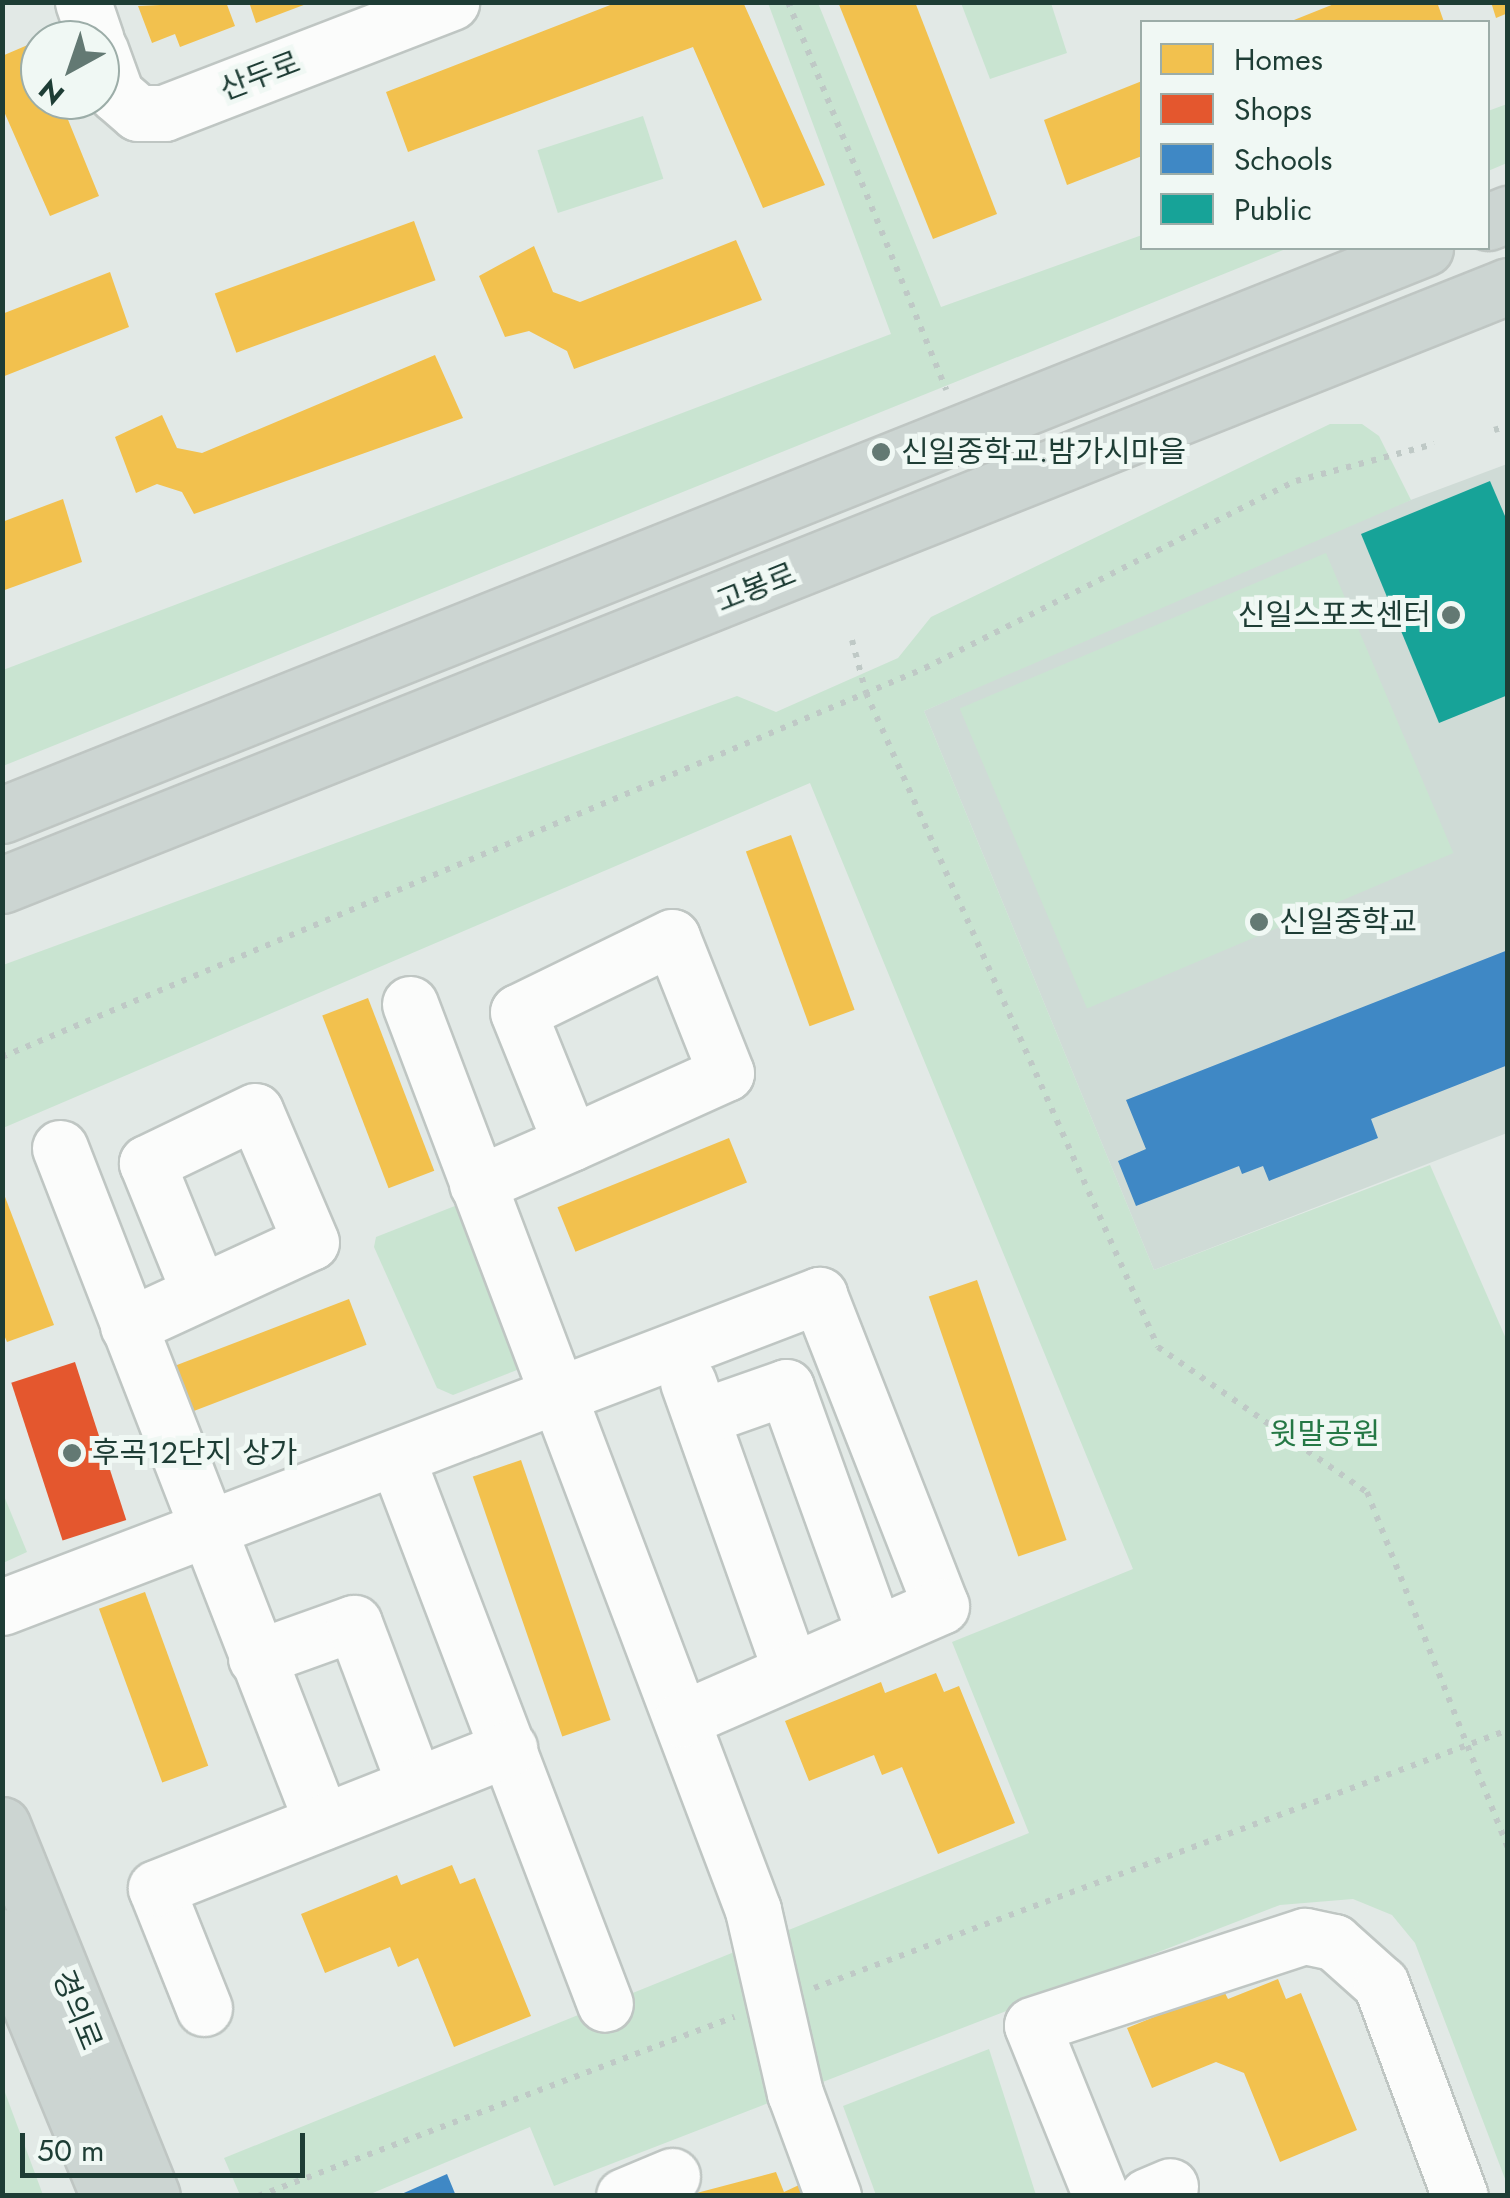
<!DOCTYPE html>
<html>
<head>
<meta charset="utf-8">
<style>
	body { margin:0 }
	#map { position:relative; width:1510px; height:2198px; overflow:hidden; background:#e2e9e6; font-family:Jost,"Noto Sans KR",sans-serif }
	div>[style] { position:absolute }
	.built>* { inset:0; background:#cfdbd6 }
	.green>* { inset:0; background:#c9e4d1; transform-origin:0 0 }
	.homes>* { inset:0; background:#f2c14e; transform-origin:0 0 }
	.shops>* { inset:0; background:#e4572e; transform-origin:0 0 }
	.schools>* { inset:0; background:#3f88c5 }
	.public>* { inset:0; background:#17a398 }
	.path>* { height:6px; margin-top:-3px; transform-origin:0; background:repeating-linear-gradient(90deg,#bfc9c6 0 5px,transparent 0 13px) }
	.roads { filter:drop-shadow(2px 0 #bfc6c3) drop-shadow(-2px 0 #bfc6c3) drop-shadow(0 2px #bfc6c3) drop-shadow(0 -2px #bfc6c3) }
	.minor>* { height:55px; margin:-27.5px; padding:0 27.5px; transform-origin:27.5px; border-radius:27.5px; background:#fbfcfb }
	.major>* { height:55px; margin:-27.5px; padding:0 27.5px; transform-origin:27.5px; border-radius:27.5px; background:#ccd5d2 }
	.dots>* { width:28px; height:28px; translate:-50% -50%; box-sizing:border-box; border:5px solid #f0f8f4; border-radius:50% }
	span { translate:-50% -50%; white-space:nowrap; text-align:center; line-height:1.15; -webkit-text-stroke:10px #f0f8f4; paint-order:stroke }
	.street-label { font-size:30px; color:#1e3d35 }
	.poi-label { font-size:30px; color:#1e3d35 }
	.left { translate:0 -50%; text-align:left }
	.right { translate:-100% -50%; text-align:right }
	.park-label { font-size:30px; color:#257845 }
	.frame { position:absolute; inset:0; border:5px solid #1e3d35; pointer-events:none }
	.legend { position:absolute; left:1140px; top:20px; width:350px; height:230px; box-sizing:border-box; background:#f0f8f4; border:2px solid #9cada8; margin:0; padding:12px 18px; list-style:none; font-size:30px; color:#1e3d35 }
	.legend li { display:flex; align-items:center; gap:20px; height:50px }
	.legend b { width:50px; border:2px solid #9cada8 }
	.north { position:absolute; left:20px; top:20px; width:100px; height:100px; box-sizing:border-box; background:#f0f8f4; border:2px solid #9cada8; border-radius:50%; rotate:220deg; font-size:28px; font-weight:700; line-height:40px; text-align:center; color:#1e3d35 }
	.north::after { content:''; display:block; margin:auto; width:35px; height:45px; background:#637973; clip-path:polygon(50% 0,100% 100%,50% 72%,0 100%) }
	.scale { position:absolute; left:20px; top:2133px; width:285px; height:45px; box-sizing:border-box; border:5px solid #1e3d35; border-top:0; padding-left:12px; font-size:30px; line-height:35px; white-space:nowrap; color:#1e3d35; -webkit-text-stroke:8px #f0f8f4; paint-order:stroke }
</style>
</head>
<body>
<div id="map">
	<div class="built">
		<div style="clip-path:polygon(1507px 464px,1507px 1133px,1154px 1270px,924px 711px,1325px 532px)"></div>
	</div>
	<div class="green">
		<div style="clip-path:polygon(768px 3px,818px 3px,941px 307px,1142px 235px,1142px 248px,1288px 248px,3px 766px,3px 670px,891px 334px)"></div>
		<div style="clip-path:polygon(961px 3px,1051px 3px,1067px 53px,990px 79px)"></div>
		<div style="clip-path:polygon(1507px 104px,1507px 163px,1488px 171px,1488px 111px)"></div>
		<div style="left:643px;top:116px;width:66px;height:111px;rotate:72deg"></div>
		<div style="clip-path:polygon(1330px 424px,1362px 424px,1379px 436px,1411px 500px,924px 711px,1154px 1270px,1430px 1165px,1507px 1341px,1507px 2184px,1415px 1943px,1392px 1915px,1353px 1899px,1280px 1905px,554px 2186px,530px 2127px,368px 2195px,240px 2195px,224px 2158px,1029px 1833px,952px 1642px,1133px 1569px,810px 783px,3px 1128px,3px 965px,737px 696px,776px 712px,898px 658px,931px 617px)"></div>
		<div style="left:1326px;top:553px;width:326px;height:398px;rotate:67deg"></div>
		<div style="clip-path:polygon(465px 1202px,532px 1364px,453px 1395px,437px 1388px,374px 1247px,376px 1237px)"></div>
		<div style="clip-path:polygon(2px 1491px,27px 1552px,3px 1563px,2px 1563px)"></div>
		<div style="clip-path:polygon(989px 2049px,1036px 2195px,876px 2195px,843px 2106px)"></div>
		<div style="clip-path:polygon(3px 2087px,43px 2195px,3px 2195px)"></div>
	</div>
	<div class="homes">
		<div style="clip-path:polygon(226px 2px,235px 26px,180px 47px,175px 34px,152px 43px,138px 6px)"></div>
		<div style="clip-path:polygon(249px 2px,309px 2px,309px 3px,256px 23px)"></div>
		<div style="clip-path:polygon(618px 2px,743px 2px,825px 185px,763px 208px,693px 47px,408px 152px,386px 92px)"></div>
		<div style="clip-path:polygon(838px 2px,915px 2px,997px 214px,933px 239px)"></div>
		<div style="clip-path:polygon(1339px 2px,1437px 2px,1444px 22px,1289px 22px)"></div>
		<div style="clip-path:polygon(1491px 2px,1508px 2px,1508px 13px,1496px 18px)"></div>
		<div style="clip-path:polygon(37px 41px,40px 100px,60px 100px,99px 196px,50px 216px,2px 107px,2px 56px)"></div>
		<div style="clip-path:polygon(1142px 81px,1142px 156px,1067px 185px,1044px 120px)"></div>
		<div style="left:414px;top:221px;width:63px;height:212px;rotate:70deg"></div>
		<div style="clip-path:polygon(736px 240px,762px 300px,574px 369px,567px 351px,529px 331px,505px 337px,479px 276px,534px 246px,553px 292px,580px 302px)"></div>
		<div style="clip-path:polygon(110px 272px,129px 327px,2px 377px,2px 314px)"></div>
		<div style="clip-path:polygon(435px 355px,463px 418px,194px 514px,182px 492px,157px 484px,136px 493px,115px 437px,162px 415px,177px 448px,202px 453px)"></div>
		<div style="clip-path:polygon(63px 499px,82px 562px,2px 591px,2px 522px)"></div>
		<div style="left:791px;top:835px;width:186px;height:48px;rotate:70deg"></div>
		<div style="left:368px;top:998px;width:185px;height:49px;rotate:69deg"></div>
		<div style="left:729px;top:1138px;width:48px;height:185px;rotate:68deg"></div>
		<div style="clip-path:polygon(2px 1189px,54px 1325px,7px 1342px,2px 1330px)"></div>
		<div style="left:977px;top:1280px;width:275px;height:51px;rotate:71deg"></div>
		<div style="left:349px;top:1299px;width:49px;height:185px;rotate:69deg"></div>
		<div style="left:521px;top:1460px;width:275px;height:51px;rotate:71deg"></div>
		<div style="left:145px;top:1592px;width:185px;height:49px;rotate:70deg"></div>
		<div style="clip-path:polygon(936px 1673px,944px 1692px,959px 1686px,1015px 1823px,938px 1854px,902px 1767px,882px 1775px,874px 1755px,809px 1781px,785px 1721px,881px 1682px,885px 1693px)"></div>
		<div style="clip-path:polygon(452px 1865px,460px 1884px,475px 1878px,531px 2016px,454px 2047px,418px 1958px,398px 1967px,390px 1947px,325px 1973px,301px 1914px,397px 1875px,401px 1885px)"></div>
		<div style="clip-path:polygon(1278px 1979px,1286px 1999px,1301px 1993px,1357px 2130px,1280px 2162px,1244px 2073px,1216px 2062px,1152px 2088px,1127px 2028px,1223px 1989px,1228px 1999px)"></div>
		<div style="clip-path:polygon(776px 2172px,784px 2192px,799px 2185px,803px 2196px,689px 2195px)"></div>
	</div>
	<div class="shops">
		<div style="left:75px;top:1362px;width:166px;height:67px;rotate:72deg"></div>
	</div>
	<div class="schools">
		<div style="clip-path:polygon(1508px 950px,1508px 1065px,1371px 1119px,1378px 1138px,1269px 1181px,1263px 1166px,1242px 1174px,1239px 1166px,1136px 1206px,1118px 1161px,1146px 1149px,1126px 1100px)"></div>
		<div style="clip-path:polygon(447px 2174px,456px 2196px,397px 2196px)"></div>
	</div>
	<div class="public">
		<div style="clip-path:polygon(1490px 481px,1508px 523px,1508px 695px,1439px 723px,1361px 534px)"></div>
	</div>
	<div class="path">
		<div style="left:788px;top:2px;width:419px;rotate:67.8deg"></div>
		<div style="left:1494px;top:430px;width:15px;rotate:-16deg"></div>
		<div style="left:852px;top:640px;width:55px;rotate:75.2deg"></div>
		<div style="left:866px;top:693px;width:716px;rotate:65.94deg"></div>
		<div style="left:1158px;top:1347px;width:254px;rotate:34.8deg"></div>
		<div style="left:1367px;top:1492px;width:383px;rotate:68.4deg"></div>
		<div style="left:2px;top:1057px;width:1002px;rotate:-22.85deg"></div>
		<div style="left:925px;top:668px;width:415px;rotate:-26.8deg"></div>
		<div style="left:1296px;top:481px;width:143px;rotate:-15deg"></div>
		<div style="left:814px;top:1988px;width:740px;rotate:-20.39deg"></div>
		<div style="left:258px;top:2196px;width:509px;rotate:-20.61deg"></div>
	</div>
	<div class="roads">
		<div class="minor">
			<div style="left:83px;top:2px;width:40px;rotate:71.1deg"></div>
			<div style="left:100px;top:50px;width:47px;rotate:70deg"></div>
			<div style="left:116px;top:94px;width:29px;rotate:41deg"></div>
			<div style="left:138px;top:113px;width:26px"></div>
			<div style="left:164px;top:113px;width:308px;rotate:-21.1deg"></div>
			<div style="left:410px;top:1004px;width:969px;rotate:69.26deg"></div>
			<div style="left:753px;top:1910px;width:188px;rotate:77.1deg"></div>
			<div style="left:795px;top:2093px;width:110px;rotate:69.7deg"></div>
			<div style="left:60px;top:1148px;width:723px;rotate:68.76deg"></div>
			<div style="left:477px;top:1184px;width:103px;rotate:-23.6deg"></div>
			<div style="left:571px;top:1143px;width:170px;rotate:-24.3deg"></div>
			<div style="left:726px;top:1073px;width:146px;rotate:-111.7deg"></div>
			<div style="left:672px;top:937px;width:171px;rotate:154deg"></div>
			<div style="left:518px;top:1012px;width:141px;rotate:68deg"></div>
			<div style="left:128px;top:1326px;width:201px;rotate:-24.7deg"></div>
			<div style="left:311px;top:1242px;width:142px;rotate:-113.1deg"></div>
			<div style="left:255px;top:1111px;width:120px;rotate:154.3deg"></div>
			<div style="left:147px;top:1163px;width:138px;rotate:67.9deg"></div>
			<div style="left:688px;top:1382px;width:307px;rotate:70.4deg"></div>
			<div style="left:701px;top:1417px;width:90px;rotate:-19.4deg"></div>
			<div style="left:786px;top:1387px;width:263px;rotate:70.2deg"></div>
			<div style="left:397px;top:1459px;width:583px;rotate:69.11deg"></div>
			<div style="left:2px;top:1607px;width:875px;rotate:-20.9deg"></div>
			<div style="left:819px;top:1295px;width:334px;rotate:68.6deg"></div>
			<div style="left:941px;top:1606px;width:283px;rotate:156.4deg"></div>
			<div style="left:256px;top:1658px;width:104px;rotate:-19.7deg"></div>
			<div style="left:354px;top:1623px;width:173px;rotate:69.4deg"></div>
			<div style="left:204px;top:2008px;width:129px;rotate:-111.8deg"></div>
			<div style="left:156px;top:1888px;width:380px;rotate:-21.6deg"></div>
			<div style="left:624px;top:2196px;width:52px;rotate:-22.6deg"></div>
			<div style="left:1101px;top:2196px;width:184px;rotate:-112deg"></div>
			<div style="left:1032px;top:2025px;width:287px;rotate:-18.1deg"></div>
			<div style="left:1305px;top:1936px;width:30px;rotate:12deg"></div>
			<div style="left:1334px;top:1942px;width:63px;rotate:41.8deg"></div>
			<div style="left:1381px;top:1984px;width:226px;rotate:69.6deg"></div>
			<div style="left:1147px;top:2196px;width:25px;rotate:-23deg"></div>
		</div>
		<div class="major">
			<div style="left:1488px;top:222px;width:22px;rotate:-22deg"></div>
			<div style="left:2px;top:815px;width:1532px;rotate:-21.73deg"></div>
			<div style="left:2px;top:885px;width:1621px;rotate:-21.69deg"></div>
			<div style="left:2px;top:1825px;width:400px;rotate:68deg"></div>
			<div style="left:2px;top:1937px;width:280px;rotate:67.6deg"></div>
		</div>
	</div>
	<div class="dots">
		<div style="left:881px;top:452px;background:#637973"></div>
		<div style="left:1451px;top:615px;background:#637973"></div>
		<div style="left:1259px;top:922px;background:#637973"></div>
		<div style="left:72px;top:1453px;background:#637973"></div>
	</div>
	<div class="street-label">
		<span style="left:260px;top:76px;rotate:-21deg">산두로</span>
		<span style="left:756px;top:588px;rotate:-22deg">고봉로</span>
		<span style="left:77px;top:2010px;rotate:68deg">경의로</span>
	</div>
	<div class="poi-label">
		<span class="left" style="left:901px;top:452px">신일중학교.밤가시마을</span>
		<span class="right" style="left:1431px;top:615px">신일스포츠센터</span>
		<span class="left" style="left:1279px;top:922px">신일중학교</span>
		<span class="left" style="left:92px;top:1453px">후곡12단지 상가</span>
	</div>
	<div class="park-label">
		<span style="left:1325px;top:1434px">윗말공원</span>
	</div>
	<div class="frame"></div>
	<ul class="legend">
	<li><b style="height:28px;background:#f2c14e"></b>Homes</li>
	<li><b style="height:28px;background:#e4572e"></b>Shops</li>
	<li><b style="height:28px;background:#3f88c5"></b>Schools</li>
	<li><b style="height:28px;background:#17a398"></b>Public</li>
	</ul>
	<div class="north">N</div>
	<div class="scale">50 m</div>
</div>
</body>
</html>
